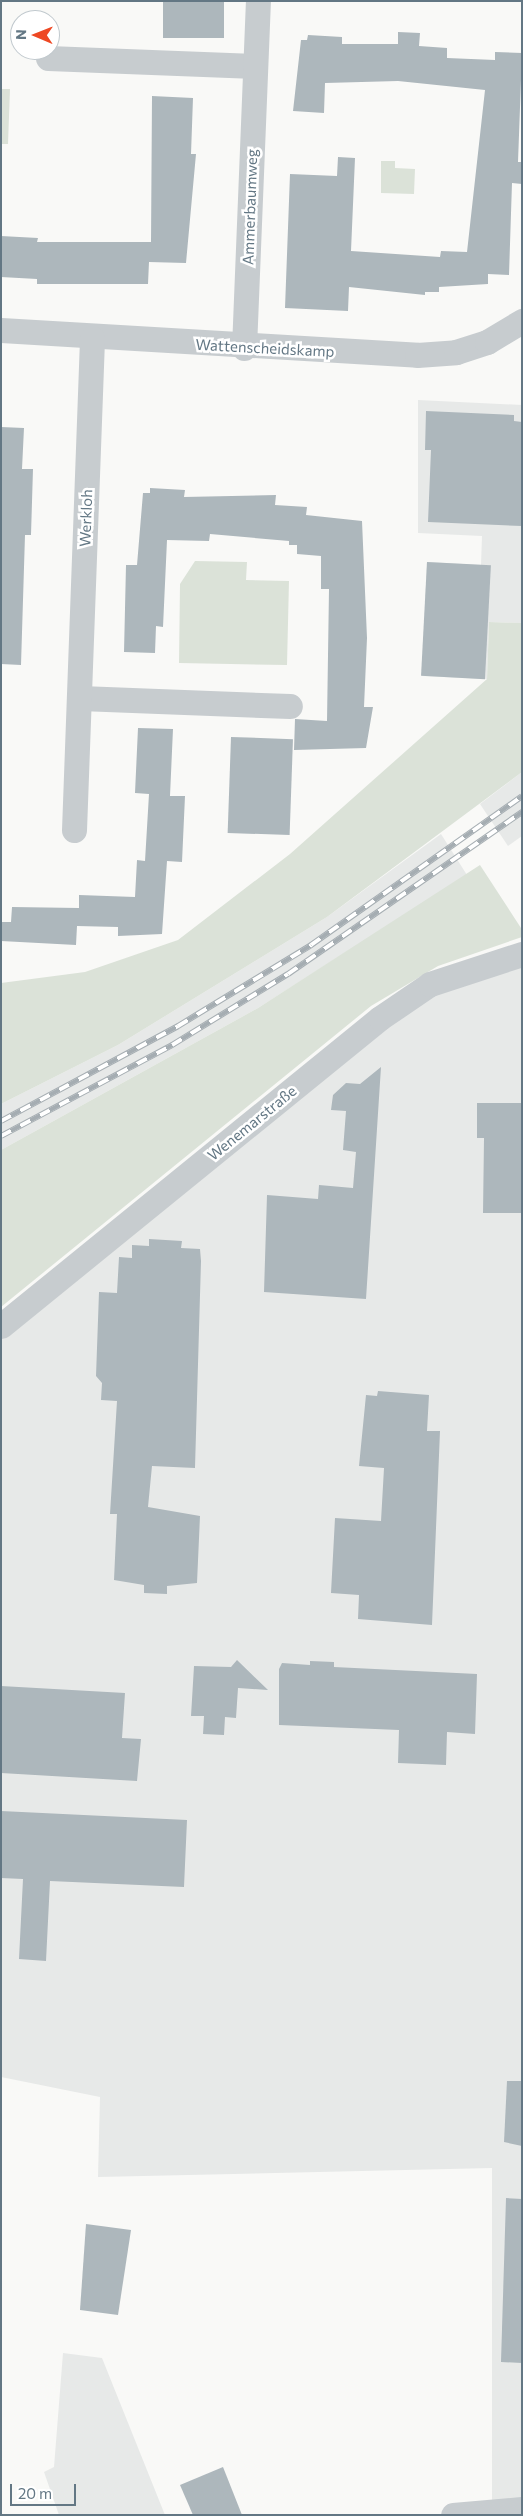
<!DOCTYPE html>
<html>
<head>
<meta charset="utf-8">
<style>
	body { margin:0 }
	#map { position:relative; width:523px; height:2516px; overflow:hidden; background:#f9f9f7; font-family:Commissioner,sans-serif }
	div>[style] { position:absolute }
	.built>* { inset:0; background:#e7e9e8 }
	.green>* { inset:0; background:#dbe2d8 }
	.building>* { inset:0; background:#adb7bc; transform-origin:0 0 }
	.minor>* { height:25px; margin:-12.5px; padding:0 12.5px; transform-origin:12.5px; border-radius:12.5px; background:#c7cccf }
	.rail>* { height:5.5px; margin-top:-2.75px; transform-origin:0; background:repeating-linear-gradient(90deg,#fff 0 11px,#a5adb2 0 22px); box-sizing:border-box; border-block:1px solid #a5adb2 }
	span { translate:-50% -50%; white-space:nowrap; text-align:center; line-height:1.15; -webkit-text-stroke:5px #fff; paint-order:stroke }
	.street-label { font-size:15px; color:#637784 }
	.frame { position:absolute; inset:0; border:2px solid #637784; pointer-events:none }
	.north { position:absolute; left:10px; top:10px; width:50px; height:50px; box-sizing:border-box; background:#fff; border:1px solid #c1c9ce; border-radius:50%; rotate:271deg; font-size:14px; font-weight:700; line-height:20px; text-align:center; color:#637784 }
	.north::after { content:''; display:block; margin:auto; width:18px; height:22px; background:#ee4823; clip-path:polygon(50% 0,100% 100%,50% 72%,0 100%) }
	.scale { position:absolute; left:10px; top:2484px; width:66px; height:22px; box-sizing:border-box; border:2px solid #637784; border-top:0; padding-left:6px; font-size:15px; line-height:18px; white-space:nowrap; color:#637784; -webkit-text-stroke:4px #fff; paint-order:stroke }
</style>
</head>
<body>
<div id="map">
	<div class="built">
		<div style="clip-path:polygon(418px 400px,522px 405px,522px 623px,489px 622px,487px 679px,422px 676px,427px 562px,481px 565px,482px 536px,418px 533px)"></div>
		<div style="clip-path:polygon(522px 772px,522px 836px,508px 846px,480px 804px)"></div>
		<div style="clip-path:polygon(441px 834px,467px 875px,258px 1008px,1px 1150px,1px 1104px,118px 1045px,327px 917px)"></div>
		<div style="clip-path:polygon(522px 954px,522px 2509px,492px 2508px,492px 2168px,98px 2177px,100px 2097px,1px 2077px,1px 1326px,380px 1018px)"></div>
		<div style="clip-path:polygon(63px 2353px,102px 2358px,165px 2515px,59px 2515px,44px 2472px,54px 2467px)"></div>
	</div>
	<div class="green">
		<div style="clip-path:polygon(1px 89px,10px 89px,8px 144px,1px 144px)"></div>
		<div style="clip-path:polygon(381px 161px,395px 161px,395px 168px,415px 169px,414px 194px,381px 193px)"></div>
		<div style="clip-path:polygon(195px 561px,247px 562px,246px 580px,289px 581px,287px 665px,179px 663px,180px 584px)"></div>
		<div style="clip-path:polygon(489px 622px,522px 623px,522px 772px,327px 917px,118px 1045px,1px 1104px,1px 983px,85px 972px,178px 940px,290px 854px,487px 679px)"></div>
		<div style="clip-path:polygon(480px 865px,521px 928px,522px 937px,438px 966px,371px 1006px,1px 1307px,1px 1150px,258px 1008px)"></div>
	</div>
	<div class="building">
		<div style="left:163px;top:1px;width:61px;height:37px"></div>
		<div style="clip-path:polygon(398px 32px,420px 33px,419px 46px,447px 48px,447px 58px,495px 60px,495px 52px,522px 53px,518px 162px,522px 162px,522px 184px,512px 183px,509px 275px,488px 274px,488px 284px,439px 287px,439px 292px,425px 292px,425px 295px,349px 287px,348px 311px,285px 308px,290px 174px,337px 176px,338px 157px,355px 158px,351px 251px,440px 257px,441px 251px,467px 252px,485px 90px,398px 81px,325px 83px,324px 113px,293px 111px,301px 40px,307px 40px,308px 35px,342px 37px,342px 44px,398px 44px)"></div>
		<div style="clip-path:polygon(152px 96px,193px 98px,191px 154px,196px 154px,186px 263px,149px 262px,148px 284px,37px 284px,37px 279px,1px 277px,1px 236px,38px 238px,37px 242px,151px 242px)"></div>
		<div style="clip-path:polygon(426px 411px,514px 415px,514px 421px,522px 422px,522px 526px,428px 522px,431px 450px,425px 450px)"></div>
		<div style="clip-path:polygon(1px 427px,24px 428px,22px 469px,33px 469px,31px 535px,25px 535px,21px 665px,1px 664px)"></div>
		<div style="clip-path:polygon(150px 488px,185px 490px,184px 497px,276px 495px,275px 505px,307px 507px,306px 515px,362px 521px,367px 638px,364px 707px,373px 707px,366px 748px,294px 750px,295px 719px,327px 721px,329px 589px,321px 589px,321px 556px,297px 554px,297px 545px,289px 545px,289px 541px,210px 534px,209px 541px,167px 540px,163px 627px,156px 626px,155px 653px,124px 652px,126px 565px,137px 565px,143px 493px,150px 493px)"></div>
		<div style="left:427px;top:562px;width:64px;height:114px;rotate:3deg"></div>
		<div style="clip-path:polygon(138px 728px,173px 729px,170px 796px,185px 796px,182px 862px,167px 861px,162px 934px,118px 936px,118px 927px,77px 926px,76px 945px,1px 941px,1px 922px,11px 922px,12px 907px,79px 908px,79px 895px,135px 897px,137px 860px,145px 861px,149px 794px,135px 793px)"></div>
		<div style="left:231px;top:737px;width:62px;height:96px;rotate:2deg"></div>
		<div style="clip-path:polygon(381px 1067px,366px 1299px,264px 1292px,267px 1195px,318px 1199px,319px 1185px,353px 1188px,356px 1152px,343px 1150px,346px 1111px,331px 1110px,333px 1095px,346px 1083px,360px 1084px)"></div>
		<div style="clip-path:polygon(477px 1103px,522px 1103px,522px 1213px,483px 1213px,484px 1138px,477px 1138px)"></div>
		<div style="clip-path:polygon(149px 1239px,182px 1241px,181px 1248px,200px 1249px,201px 1261px,195px 1468px,152px 1466px,148px 1507px,200px 1516px,197px 1583px,167px 1586px,167px 1594px,144px 1593px,144px 1585px,114px 1580px,117px 1514px,110px 1514px,117px 1401px,101px 1400px,102px 1383px,96px 1376px,99px 1292px,117px 1293px,119px 1257px,132px 1258px,132px 1245px,149px 1246px)"></div>
		<div style="clip-path:polygon(378px 1391px,429px 1395px,427px 1431px,440px 1431px,432px 1625px,358px 1619px,359px 1595px,331px 1593px,335px 1518px,381px 1521px,384px 1468px,359px 1466px,366px 1395px,377px 1396px)"></div>
		<div style="clip-path:polygon(237px 1660px,268px 1690px,238px 1688px,236px 1718px,225px 1717px,224px 1735px,203px 1734px,204px 1716px,191px 1716px,194px 1666px,231px 1667px)"></div>
		<div style="clip-path:polygon(310px 1661px,334px 1662px,334px 1667px,477px 1674px,475px 1734px,447px 1732px,446px 1765px,398px 1763px,399px 1730px,279px 1725px,279px 1669px,282px 1663px,310px 1665px)"></div>
		<div style="clip-path:polygon(1px 1686px,125px 1693px,122px 1738px,141px 1739px,137px 1781px,1px 1773px)"></div>
		<div style="clip-path:polygon(1px 1811px,187px 1820px,184px 1887px,50px 1881px,46px 1961px,19px 1959px,23px 1879px,1px 1878px)"></div>
		<div style="clip-path:polygon(507px 2081px,522px 2081px,522px 2146px,504px 2142px)"></div>
		<div style="clip-path:polygon(506px 2198px,522px 2199px,522px 2363px,501px 2362px)"></div>
		<div style="clip-path:polygon(86px 2224px,131px 2230px,118px 2315px,80px 2310px)"></div>
		<div style="clip-path:polygon(223px 2467px,242px 2515px,193px 2515px,180px 2485px)"></div>
	</div>
	<div class="minor">
		<div style="left:48px;top:58px;width:207px;rotate:2.2deg"></div>
		<div style="left:1px;top:330px;width:417px;rotate:3.4deg"></div>
		<div style="left:417px;top:355px;width:39px;rotate:-4deg"></div>
		<div style="left:456px;top:352px;width:33px;rotate:-18deg"></div>
		<div style="left:487px;top:342px;width:41px;rotate:-31deg"></div>
		<div style="left:244px;top:348px;width:347px;rotate:-87.7deg"></div>
		<div style="left:80px;top:698px;width:210px;rotate:2.2deg"></div>
		<div style="left:74px;top:830px;width:492px;rotate:-87.9deg"></div>
		<div style="left:1px;top:1326px;width:488px;rotate:-39.1deg"></div>
		<div style="left:380px;top:1018px;width:60px;rotate:-34.2deg"></div>
		<div style="left:430px;top:984px;width:97px;rotate:-18.1deg"></div>
		<div style="left:453px;top:2515px;width:69px;rotate:-5deg"></div>
	</div>
	<div class="rail">
		<div style="left:1px;top:1121px;width:201px;rotate:-28.2deg"></div>
		<div style="left:178px;top:1026px;width:156px;rotate:-31.3deg"></div>
		<div style="left:311px;top:945px;width:258px;rotate:-35.2deg"></div>
		<div style="left:1px;top:1136px;width:194px;rotate:-28deg"></div>
		<div style="left:172px;top:1045px;width:136px;rotate:-31.5deg"></div>
		<div style="left:288px;top:974px;width:285px;rotate:-34.7deg"></div>
	</div>
	<div class="street-label">
		<span style="left:250px;top:207px;rotate:-88deg">Ammerbaumweg</span>
		<span style="left:265px;top:348px;rotate:3deg">Wattenscheidskamp</span>
		<span style="left:86px;top:518px;rotate:-88deg">Werkloh</span>
		<span style="left:252px;top:1123px;rotate:-39deg">Wenemarstraße</span>
	</div>
	<div class="frame"></div>
	<div class="north">N</div>
	<div class="scale">20 m</div>
</div>
</body>
</html>
